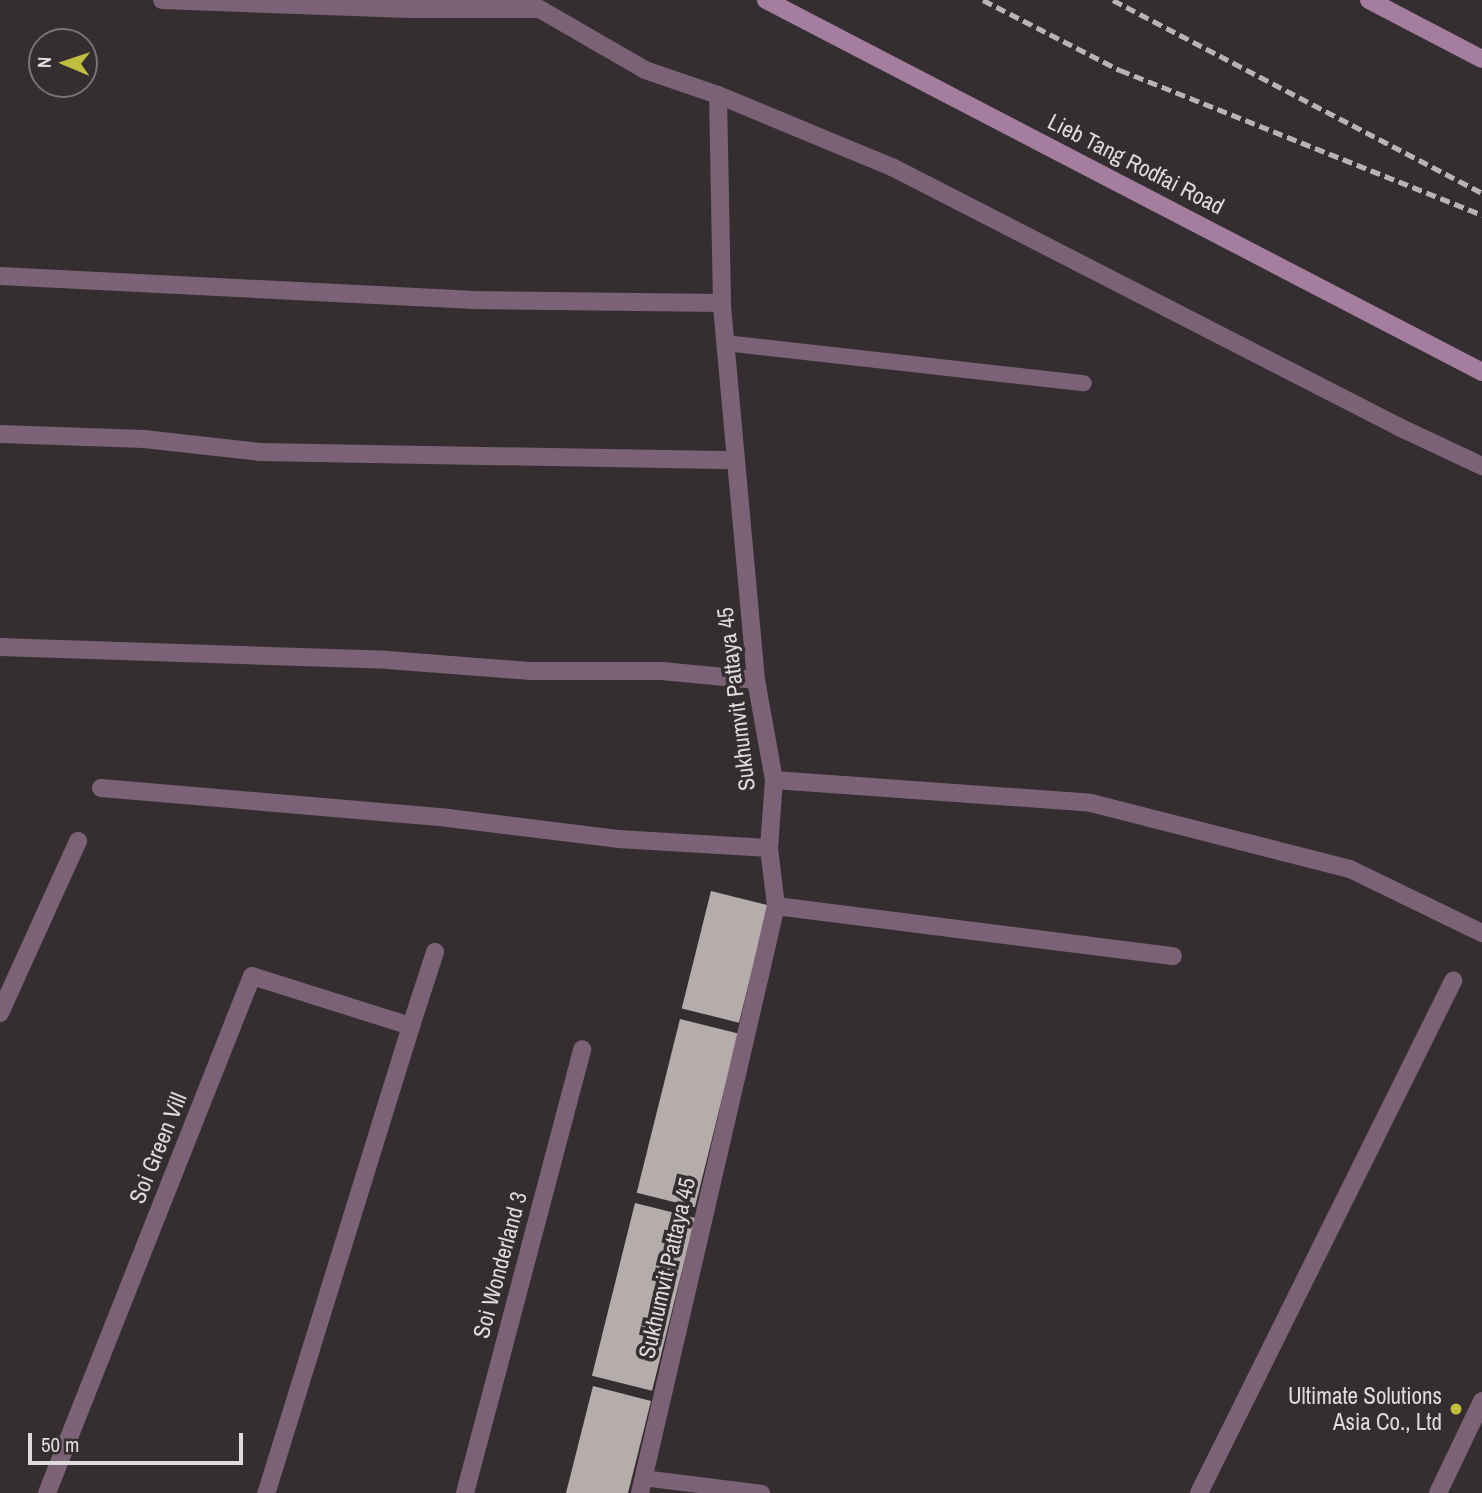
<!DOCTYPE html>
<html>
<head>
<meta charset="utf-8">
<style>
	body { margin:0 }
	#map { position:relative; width:1482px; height:1493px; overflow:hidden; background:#342e30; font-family:"Archivo Narrow",sans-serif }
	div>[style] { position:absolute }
	.building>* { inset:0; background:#b5acac; transform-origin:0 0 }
	.lane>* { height:16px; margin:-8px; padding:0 8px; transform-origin:8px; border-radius:8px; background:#7b6277 }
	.street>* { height:18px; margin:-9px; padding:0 9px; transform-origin:9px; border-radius:9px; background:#7b6277 }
	.secondary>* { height:18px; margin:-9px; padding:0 9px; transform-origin:9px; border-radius:9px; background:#a57e9f }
	.rail>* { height:5px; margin-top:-2.5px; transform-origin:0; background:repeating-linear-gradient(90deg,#b8b3b5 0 10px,transparent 0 15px) }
	.dots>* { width:19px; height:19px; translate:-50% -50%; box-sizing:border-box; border:4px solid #342e30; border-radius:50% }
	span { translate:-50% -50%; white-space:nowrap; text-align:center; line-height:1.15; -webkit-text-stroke:7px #342e30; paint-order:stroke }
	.street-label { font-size:23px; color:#dfdbdc }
	.poi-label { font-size:23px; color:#dfdbdc }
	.right { translate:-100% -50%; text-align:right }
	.north { position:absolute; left:28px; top:28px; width:70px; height:70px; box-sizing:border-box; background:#342e30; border:2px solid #787375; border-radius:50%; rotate:272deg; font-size:19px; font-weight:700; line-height:28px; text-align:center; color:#dfdbdc }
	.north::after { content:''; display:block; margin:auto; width:24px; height:32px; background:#c0be40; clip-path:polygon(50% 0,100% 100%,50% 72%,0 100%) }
	.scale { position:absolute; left:28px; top:1433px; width:215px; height:32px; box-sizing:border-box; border:4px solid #dfdbdc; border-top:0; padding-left:9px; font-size:21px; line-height:24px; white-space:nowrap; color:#dfdbdc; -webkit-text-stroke:5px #342e30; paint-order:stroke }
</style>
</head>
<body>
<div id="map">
	<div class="building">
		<div style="left:711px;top:891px;width:59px;height:121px;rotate:14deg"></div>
		<div style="left:680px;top:1019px;width:60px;height:179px;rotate:14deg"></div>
		<div style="left:635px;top:1203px;width:62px;height:178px;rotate:14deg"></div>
		<div style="clip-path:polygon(593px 1386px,651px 1401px,628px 1493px,566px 1493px)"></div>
	</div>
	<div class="lane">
		<div style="left:725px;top:343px;width:361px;rotate:6.4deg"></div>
		<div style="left:643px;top:1478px;width:120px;rotate:7.2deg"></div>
	</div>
	<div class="street">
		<div style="left:162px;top:0;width:248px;rotate:2.1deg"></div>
		<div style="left:410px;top:9px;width:128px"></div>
		<div style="left:524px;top:0;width:140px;rotate:30deg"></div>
		<div style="left:645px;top:70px;width:77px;rotate:18.9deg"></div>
		<div style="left:718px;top:95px;width:188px;rotate:22.5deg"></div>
		<div style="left:892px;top:167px;width:570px;rotate:27.15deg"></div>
		<div style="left:1399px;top:427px;width:92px;rotate:25.2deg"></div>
		<div style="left:0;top:276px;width:471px;rotate:2.9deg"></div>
		<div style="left:470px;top:300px;width:252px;rotate:0.7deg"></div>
		<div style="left:0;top:434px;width:144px;rotate:2deg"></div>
		<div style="left:144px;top:439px;width:116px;rotate:6.4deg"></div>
		<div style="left:259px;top:452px;width:477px;rotate:1deg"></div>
		<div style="left:0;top:647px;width:387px;rotate:1.9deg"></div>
		<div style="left:387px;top:660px;width:142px;rotate:4.4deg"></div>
		<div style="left:529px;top:671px;width:133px"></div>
		<div style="left:662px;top:671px;width:94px;rotate:5.5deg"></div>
		<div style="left:774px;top:780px;width:318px;rotate:4.1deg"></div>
		<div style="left:1091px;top:803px;width:267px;rotate:14.3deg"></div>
		<div style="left:1350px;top:869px;width:147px;rotate:25.9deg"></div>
		<div style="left:101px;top:788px;width:348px;rotate:4.9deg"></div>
		<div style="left:448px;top:818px;width:171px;rotate:7deg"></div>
		<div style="left:618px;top:839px;width:151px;rotate:3.4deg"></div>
		<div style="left:776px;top:906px;width:400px;rotate:7.2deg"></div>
		<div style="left:0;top:1013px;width:189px;rotate:-65.6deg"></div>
		<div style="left:411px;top:1026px;width:78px;rotate:-72deg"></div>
		<div style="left:47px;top:1493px;width:556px;rotate:-68.37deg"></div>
		<div style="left:252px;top:976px;width:167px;rotate:17.5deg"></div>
		<div style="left:411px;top:1026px;width:489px;rotate:107.2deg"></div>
		<div style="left:465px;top:1493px;width:459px;rotate:-75.2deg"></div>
		<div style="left:640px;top:1493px;width:603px;rotate:-76.96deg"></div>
		<div style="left:776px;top:906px;width:58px;rotate:-96.9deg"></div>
		<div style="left:769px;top:848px;width:68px;rotate:-85.8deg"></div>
		<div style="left:774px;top:780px;width:102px;rotate:-100.2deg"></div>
		<div style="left:756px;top:680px;width:379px;rotate:-95.2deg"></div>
		<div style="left:722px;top:303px;width:208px;rotate:-91.1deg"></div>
		<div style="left:1199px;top:1493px;width:572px;rotate:-63.61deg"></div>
		<div style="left:1438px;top:1493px;width:102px;rotate:-64.4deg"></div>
	</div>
	<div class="secondary">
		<div style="left:766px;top:0;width:807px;rotate:27.45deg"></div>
		<div style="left:1369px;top:0;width:127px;rotate:27.6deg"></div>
	</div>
	<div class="rail">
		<div style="left:983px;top:0;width:154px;rotate:27.1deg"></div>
		<div style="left:1120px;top:70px;width:390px;rotate:21.8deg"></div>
		<div style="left:1113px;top:0;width:416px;rotate:27.6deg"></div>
	</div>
	<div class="dots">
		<div style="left:1456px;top:1409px;background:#c0be40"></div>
	</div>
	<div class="street-label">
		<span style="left:1136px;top:164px;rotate:27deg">Lieb Tang Rodfai Road</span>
		<span style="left:736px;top:699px;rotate:-97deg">Sukhumvit Pattaya 45</span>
		<span style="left:158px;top:1148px;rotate:-68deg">Soi Green Vill</span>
		<span style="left:500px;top:1265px;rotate:-75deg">Soi Wonderland 3</span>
		<span style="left:667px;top:1268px;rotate:-77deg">Sukhumvit Pattaya 45</span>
	</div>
	<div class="poi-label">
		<span class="right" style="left:1442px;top:1409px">Ultimate Solutions<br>Asia Co., Ltd</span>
	</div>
	<div class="north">N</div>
	<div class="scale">50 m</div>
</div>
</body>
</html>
